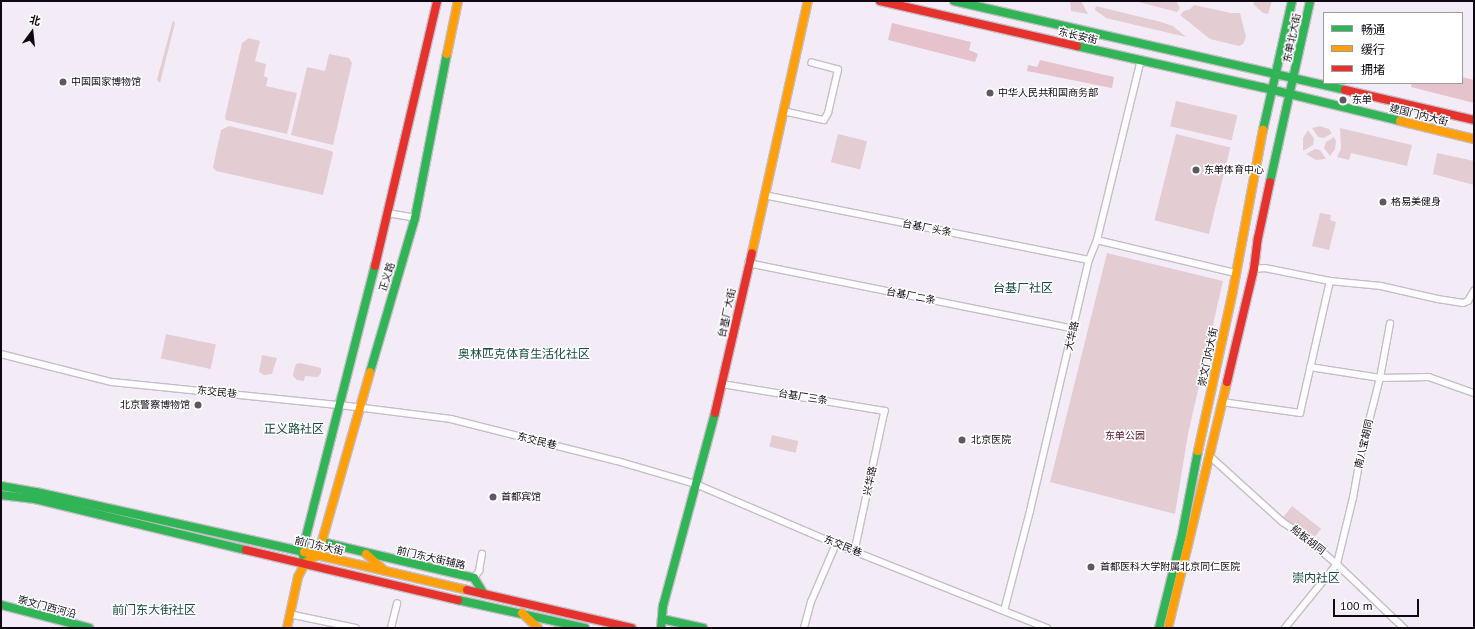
<!DOCTYPE html>
<html>
<head>
<meta charset="utf-8">
<style>
	body { margin:0 }
	#map { position:relative; width:1475px; height:629px; overflow:hidden; background:#f3ecf7; font-family:"PT Sans","Noto Sans SC",sans-serif }
	div>[style] { position:absolute }
	.green>* { inset:0; background:#e4ccd3; transform-origin:0 0 }
	.forest>* { inset:0; background:#e5c2cc }
	.roads { filter:drop-shadow(1px 0 #c5bec9) drop-shadow(-1px 0 #c5bec9) drop-shadow(0 1px #c5bec9) drop-shadow(0 -1px #c5bec9) }
	.street>* { height:5.5px; margin:-2.75px; padding:0 2.75px; transform-origin:2.75px; border-radius:2.75px; background:#fdfcfe }
	.fast>* { height:8px; margin:-4px; padding:0 4px; transform-origin:4px; border-radius:4px; background:#30b455 }
	.slow>* { height:8px; margin:-4px; padding:0 4px; transform-origin:4px; border-radius:4px; background:#ff9f0a }
	.jam>* { height:8px; margin:-4px; padding:0 4px; transform-origin:4px; border-radius:4px; background:#e5322d }
	.dots>* { width:11px; height:11px; translate:-50% -50%; box-sizing:border-box; border:2px solid #fff; border-radius:50% }
	span { translate:-50% -50%; white-space:nowrap; text-align:center; line-height:1.15; -webkit-text-stroke:3px #fff; paint-order:stroke }
	.street-label { font-size:10px; color:#0f0813 }
	.poi-label { font-size:10px; color:#0f0813 }
	.left { translate:0 -50%; text-align:left }
	.right { translate:-100% -50%; text-align:right }
	.park-label { font-size:10px; color:#561125 }
	.quarter-label { font-size:12px; color:#164c40 }
	.frame { position:absolute; inset:0; border:2px solid #0f0813; pointer-events:none }
	.legend { position:absolute; left:1323px; top:12px; width:140px; height:72px; box-sizing:border-box; background:#fff; border:1px solid #9f9ca1; margin:0; padding:5px 7px; list-style:none; font-size:12px; color:#0f0813 }
	.legend li { display:flex; align-items:center; gap:8px; height:20px }
	.legend b { width:20px; border:1px solid #9f9ca1 }
	.north { position:absolute; left:12px; top:12px; width:40px; height:40px; -webkit-text-stroke:3px #fff; paint-order:stroke; rotate:15deg; font-size:11px; font-weight:700; line-height:16px; text-align:center; color:#0f0813 }
	.north::after { content:''; display:block; margin:auto; width:14px; height:18px; background:#0f0813; clip-path:polygon(50% 0,100% 100%,50% 72%,0 100%) }
	.scale { position:absolute; left:1333px; top:599px; width:86px; height:18px; box-sizing:border-box; border:2px solid #0f0813; border-top:0; padding-left:5px; font-size:12px; line-height:14px; white-space:nowrap; color:#0f0813; -webkit-text-stroke:3px #fff; paint-order:stroke }
</style>
</head>
<body>
<div id="map">
	<div class="green">
		<div style="clip-path:polygon(1070px 1px,1081px 1px,1088px 14px,1071px 11px)"></div>
		<div style="clip-path:polygon(1135px 1px,1176px 1px,1180px 8px,1177px 12px)"></div>
		<div style="clip-path:polygon(1255px 1px,1272px 1px,1268px 14px,1263px 13px,1253px 4px)"></div>
		<div style="clip-path:polygon(1194px 5px,1231px 13px,1240px 13px,1246px 37px,1243px 44px,1239px 46px,1210px 39px,1180px 15px,1184px 11px,1190px 9px)"></div>
		<div style="clip-path:polygon(1096px 6px,1161px 22px,1173px 26px,1186px 37px,1106px 18px,1095px 10px)"></div>
		<div style="clip-path:polygon(173px 20px,175px 23px,160px 83px,157px 80px)"></div>
		<div style="clip-path:polygon(249px 38px,260px 41px,255px 61px,266px 64px,264px 76px,268px 78px,266px 86px,297px 93px,287px 134px,226px 120px,225px 117px,242px 43px)"></div>
		<div style="clip-path:polygon(329px 54px,349px 58px,352px 63px,333px 145px,291px 135px,307px 67px,325px 71px)"></div>
		<div style="left:1176px;top:101px;width:63px;height:26px;rotate:13deg"></div>
		<div style="clip-path:polygon(229px 126px,332px 151px,333px 153px,323px 195px,216px 171px,213px 167px,221px 130px)"></div>
		<div style="clip-path:polygon(1320px 126px,1329px 129px,1332px 133px,1324px 138px,1318px 137px,1312px 128px)"></div>
		<div style="clip-path:polygon(1340px 128px,1412px 145px,1407px 166px,1351px 153px,1349px 160px,1337px 157px,1341px 149px)"></div>
		<div style="clip-path:polygon(1308px 130px,1314px 139px,1313px 145px,1303px 151px,1303px 138px)"></div>
		<div style="left:838px;top:134px;width:30px;height:29px;rotate:14deg"></div>
		<div style="left:1176px;top:134px;width:56px;height:89px;rotate:14deg"></div>
		<div style="clip-path:polygon(1334px 137px,1336px 141px,1335px 149px,1330px 156px,1324px 148px,1326px 142px)"></div>
		<div style="clip-path:polygon(1315px 149px,1320px 150px,1326px 159px,1316px 160px,1306px 154px)"></div>
		<div style="clip-path:polygon(1437px 153px,1474px 161px,1474px 185px,1433px 174px)"></div>
		<div style="clip-path:polygon(1320px 213px,1331px 215px,1330px 220px,1336px 222px,1329px 250px,1312px 246px)"></div>
		<div style="clip-path:polygon(1107px 253px,1223px 281px,1188px 434px,1175px 514px,1050px 482px)"></div>
		<div style="left:166px;top:334px;width:51px;height:25px;rotate:12deg"></div>
		<div style="clip-path:polygon(262px 355px,277px 358px,272px 374px,264px 375px,259px 372px)"></div>
		<div style="clip-path:polygon(300px 363px,321px 368px,321px 373px,318px 377px,305px 376px,304px 381px,297px 380px,293px 376px,294px 369px,296px 364px)"></div>
		<div style="left:772px;top:435px;width:27px;height:12px;rotate:13deg"></div>
		<div style="left:1292px;top:506px;width:37px;height:14px;rotate:38deg"></div>
	</div>
	<div class="forest">
		<div style="clip-path:polygon(892px 23px,971px 42px,969px 50px,978px 54px,975px 62px,888px 40px)"></div>
		<div style="clip-path:polygon(1040px 60px,1114px 77px,1112px 88px,1027px 71px,1028px 65px,1037px 67px)"></div>
		<div style="clip-path:polygon(1462px 77px,1474px 80px,1474px 103px,1411px 87px,1412px 83px,1462px 83px)"></div>
	</div>
	<div class="roads">
		<div class="street">
			<div style="left:783px;top:111px;width:42px;rotate:12.4deg"></div>
			<div style="left:824px;top:120px;width:8px;rotate:-60deg"></div>
			<div style="left:828px;top:113px;width:44px;rotate:-76.9deg"></div>
			<div style="left:838px;top:70px;width:27px;rotate:-165deg"></div>
			<div style="left:764px;top:195px;width:331px;rotate:11.3deg"></div>
			<div style="left:388px;top:213px;width:27px;rotate:10deg"></div>
			<div style="left:1097px;top:240px;width:143px;rotate:13.4deg"></div>
			<div style="left:748px;top:263px;width:333px;rotate:11.4deg"></div>
			<div style="left:1254px;top:269px;width:11px;rotate:-5deg"></div>
			<div style="left:1265px;top:268px;width:66px;rotate:11.3deg"></div>
			<div style="left:1330px;top:281px;width:51px;rotate:5.6deg"></div>
			<div style="left:1381px;top:286px;width:58px;rotate:12.8deg"></div>
			<div style="left:1438px;top:299px;width:25px;rotate:9deg"></div>
			<div style="left:1463px;top:303px;width:5px;rotate:-22deg"></div>
			<div style="left:1468px;top:301px;width:12px;rotate:-59deg"></div>
			<div style="left:1px;top:354px;width:114px;rotate:14.2deg"></div>
			<div style="left:112px;top:382px;width:229px;rotate:5.8deg"></div>
			<div style="left:340px;top:405px;width:112px;rotate:7.2deg"></div>
			<div style="left:451px;top:419px;width:171px;rotate:14.2deg"></div>
			<div style="left:617px;top:461px;width:82px;rotate:16.2deg"></div>
			<div style="left:696px;top:484px;width:152px;rotate:23.2deg"></div>
			<div style="left:836px;top:544px;width:227px;rotate:21.7deg"></div>
			<div style="left:1310px;top:367px;width:71px;rotate:8.9deg"></div>
			<div style="left:1380px;top:378px;width:49px;rotate:-1.2deg"></div>
			<div style="left:1429px;top:377px;width:48px;rotate:19.6deg"></div>
			<div style="left:722px;top:384px;width:165px;rotate:9.4deg"></div>
			<div style="left:885px;top:411px;width:143px;rotate:102.1deg"></div>
			<div style="left:1222px;top:402px;width:79px;rotate:8deg"></div>
			<div style="left:1300px;top:413px;width:135px;rotate:-77.2deg"></div>
			<div style="left:1209px;top:455px;width:100px;rotate:42.2deg"></div>
			<div style="left:1283px;top:522px;width:30px;rotate:34deg"></div>
			<div style="left:1308px;top:539px;width:38px;rotate:41deg"></div>
			<div style="left:1337px;top:564px;width:93px;rotate:43.7deg"></div>
			<div style="left:474px;top:578px;width:9px;rotate:-54deg"></div>
			<div style="left:479px;top:571px;width:17px;rotate:-80deg"></div>
			<div style="left:1004px;top:611px;width:103px;rotate:-75.4deg"></div>
			<div style="left:1030px;top:511px;width:258px;rotate:-76.8deg"></div>
			<div style="left:1089px;top:260px;width:22px;rotate:-68deg"></div>
			<div style="left:1097px;top:240px;width:185px;rotate:-76.3deg"></div>
			<div style="left:289px;top:614px;width:68px;rotate:11.8deg"></div>
			<div style="left:391px;top:628px;width:25px;rotate:-76deg"></div>
			<div style="left:804px;top:628px;width:27px;rotate:-75deg"></div>
			<div style="left:811px;top:602px;width:63px;rotate:-66.7deg"></div>
			<div style="left:1285px;top:628px;width:82px;rotate:-50.9deg"></div>
			<div style="left:1337px;top:564px;width:68px;rotate:-76.4deg"></div>
			<div style="left:1353px;top:498px;width:46px;rotate:-79.9deg"></div>
			<div style="left:1361px;top:453px;width:77px;rotate:-75.8deg"></div>
			<div style="left:1380px;top:378px;width:55px;rotate:-79.5deg"></div>
		</div>
		<div class="fast">
			<div style="left:954px;top:1px;width:401px;rotate:12.8deg"></div>
			<div style="left:1077px;top:46px;width:189px;rotate:12.6deg"></div>
			<div style="left:1261px;top:87px;width:143px;rotate:13.7deg"></div>
			<div style="left:1263px;top:130px;width:132px;rotate:-77.3deg"></div>
			<div style="left:1270px;top:182px;width:185px;rotate:-77.5deg"></div>
			<div style="left:370px;top:372px;width:160px;rotate:-73.7deg"></div>
			<div style="left:415px;top:218px;width:167px;rotate:-79deg"></div>
			<div style="left:1px;top:486px;width:36px;rotate:10deg"></div>
			<div style="left:36px;top:492px;width:275px;rotate:12.6deg"></div>
			<div style="left:1px;top:495px;width:34px;rotate:7deg"></div>
			<div style="left:35px;top:499px;width:217px;rotate:13.6deg"></div>
			<div style="left:322px;top:542px;width:156px;rotate:13.3deg"></div>
			<div style="left:474px;top:578px;width:19px;rotate:58deg"></div>
			<div style="left:305px;top:563px;width:11px;rotate:-105deg"></div>
			<div style="left:302px;top:552px;width:295px;rotate:-75.7deg"></div>
			<div style="left:458px;top:600px;width:130px;rotate:12.4deg"></div>
			<div style="left:1px;top:605px;width:91px;rotate:14.6deg"></div>
			<div style="left:662px;top:619px;width:42px;rotate:12.4deg"></div>
			<div style="left:661px;top:628px;width:22px;rotate:-85deg"></div>
			<div style="left:663px;top:606px;width:200px;rotate:-74.9deg"></div>
			<div style="left:1159px;top:628px;width:96px;rotate:-76.1deg"></div>
			<div style="left:1182px;top:535px;width:86px;rotate:-79.2deg"></div>
		</div>
		<div class="slow">
			<div style="left:447px;top:54px;width:54px;rotate:-78.3deg"></div>
			<div style="left:1400px;top:121px;width:76px;rotate:13.7deg"></div>
			<div style="left:752px;top:253px;width:258px;rotate:-77.5deg"></div>
			<div style="left:1198px;top:451px;width:165px;rotate:-77.7deg"></div>
			<div style="left:1233px;top:290px;width:163px;rotate:-79.4deg"></div>
			<div style="left:304px;top:552px;width:167px;rotate:13.1deg"></div>
			<div style="left:366px;top:554px;width:25px;rotate:42deg"></div>
			<div style="left:522px;top:613px;width:22px;rotate:43deg"></div>
			<div style="left:287px;top:628px;width:52px;rotate:-77.8deg"></div>
			<div style="left:298px;top:577px;width:16px;rotate:-63deg"></div>
			<div style="left:305px;top:563px;width:15px;rotate:-32deg"></div>
			<div style="left:318px;top:555px;width:190px;rotate:-74.1deg"></div>
			<div style="left:1168px;top:628px;width:253px;rotate:-76.5deg"></div>
		</div>
		<div class="jam">
			<div style="left:880px;top:1px;width:202px;rotate:12.9deg"></div>
			<div style="left:1345px;top:90px;width:132px;rotate:13.1deg"></div>
			<div style="left:375px;top:266px;width:272px;rotate:-76.8deg"></div>
			<div style="left:1227px;top:382px;width:116px;rotate:-76.6deg"></div>
			<div style="left:1254px;top:269px;width:31px;rotate:-83deg"></div>
			<div style="left:1258px;top:238px;width:57px;rotate:-77.9deg"></div>
			<div style="left:715px;top:413px;width:164px;rotate:-77deg"></div>
			<div style="left:246px;top:550px;width:218px;rotate:13.3deg"></div>
			<div style="left:467px;top:590px;width:169px;rotate:13deg"></div>
		</div>
	</div>
	<div class="dots">
		<div style="left:63px;top:82px;background:#5f5863"></div>
		<div style="left:990px;top:93px;background:#5f5863"></div>
		<div style="left:1343px;top:100px;background:#5f5863"></div>
		<div style="left:1196px;top:170px;background:#5f5863"></div>
		<div style="left:1383px;top:202px;background:#5f5863"></div>
		<div style="left:198px;top:405px;background:#5f5863"></div>
		<div style="left:962px;top:440px;background:#5f5863"></div>
		<div style="left:493px;top:497px;background:#5f5863"></div>
		<div style="left:1091px;top:567px;background:#5f5863"></div>
	</div>
	<div class="street-label">
		<span style="left:1078px;top:36px;rotate:13deg">东长安街</span>
		<span style="left:1292px;top:38px;rotate:-78deg">东单北大街</span>
		<span style="left:1419px;top:115px;rotate:14deg">建国门内大街</span>
		<span style="left:927px;top:228px;rotate:11deg">台基厂头条</span>
		<span style="left:387px;top:277px;rotate:-73deg">正义路</span>
		<span style="left:911px;top:296px;rotate:11deg">台基厂二条</span>
		<span style="left:727px;top:313px;rotate:-78deg">台基厂大街</span>
		<span style="left:1072px;top:336px;rotate:-77deg">大华路</span>
		<span style="left:1208px;top:357px;rotate:-78deg">崇文门内大街</span>
		<span style="left:217px;top:392px;rotate:6deg">东交民巷</span>
		<span style="left:803px;top:397px;rotate:9deg">台基厂三条</span>
		<span style="left:537px;top:441px;rotate:14deg">东交民巷</span>
		<span style="left:1364px;top:444px;rotate:-77deg">南八宝胡同</span>
		<span style="left:870px;top:481px;rotate:-78deg">兴华路</span>
		<span style="left:1308px;top:540px;rotate:38deg">船板胡同</span>
		<span style="left:319px;top:546px;rotate:13deg">前门东大街</span>
		<span style="left:843px;top:546px;rotate:22deg">东交民巷</span>
		<span style="left:431px;top:558px;rotate:13deg">前门东大街辅路</span>
		<span style="left:47px;top:607px;rotate:15deg">崇文门西河沿</span>
	</div>
	<div class="poi-label">
		<span class="left" style="left:71px;top:82px">中国国家博物馆</span>
		<span class="left" style="left:998px;top:93px">中华人民共和国商务部</span>
		<span class="left" style="left:1352px;top:100px">东单</span>
		<span class="left" style="left:1204px;top:170px">东单体育中心</span>
		<span class="left" style="left:1391px;top:202px">格易美健身</span>
		<span class="right" style="left:190px;top:405px">北京警察博物馆</span>
		<span class="left" style="left:971px;top:440px">北京医院</span>
		<span class="left" style="left:501px;top:497px">首都宾馆</span>
		<span class="left" style="left:1100px;top:567px">首都医科大学附属北京同仁医院</span>
	</div>
	<div class="park-label">
		<span style="left:1125px;top:436px">东单公园</span>
	</div>
	<div class="quarter-label">
		<span style="left:1023px;top:288px">台基厂社区</span>
		<span style="left:524px;top:354px">奥林匹克体育生活化社区</span>
		<span style="left:294px;top:429px">正义路社区</span>
		<span style="left:1316px;top:578px">崇内社区</span>
		<span style="left:154px;top:610px">前门东大街社区</span>
	</div>
	<div class="frame"></div>
	<ul class="legend">
	<li><b style="height:5px;background:#30b455"></b>畅通</li>
	<li><b style="height:5px;background:#ff9f0a"></b>缓行</li>
	<li><b style="height:5px;background:#e5322d"></b>拥堵</li>
	</ul>
	<div class="north">北</div>
	<div class="scale">100 m</div>
</div>
</body>
</html>
